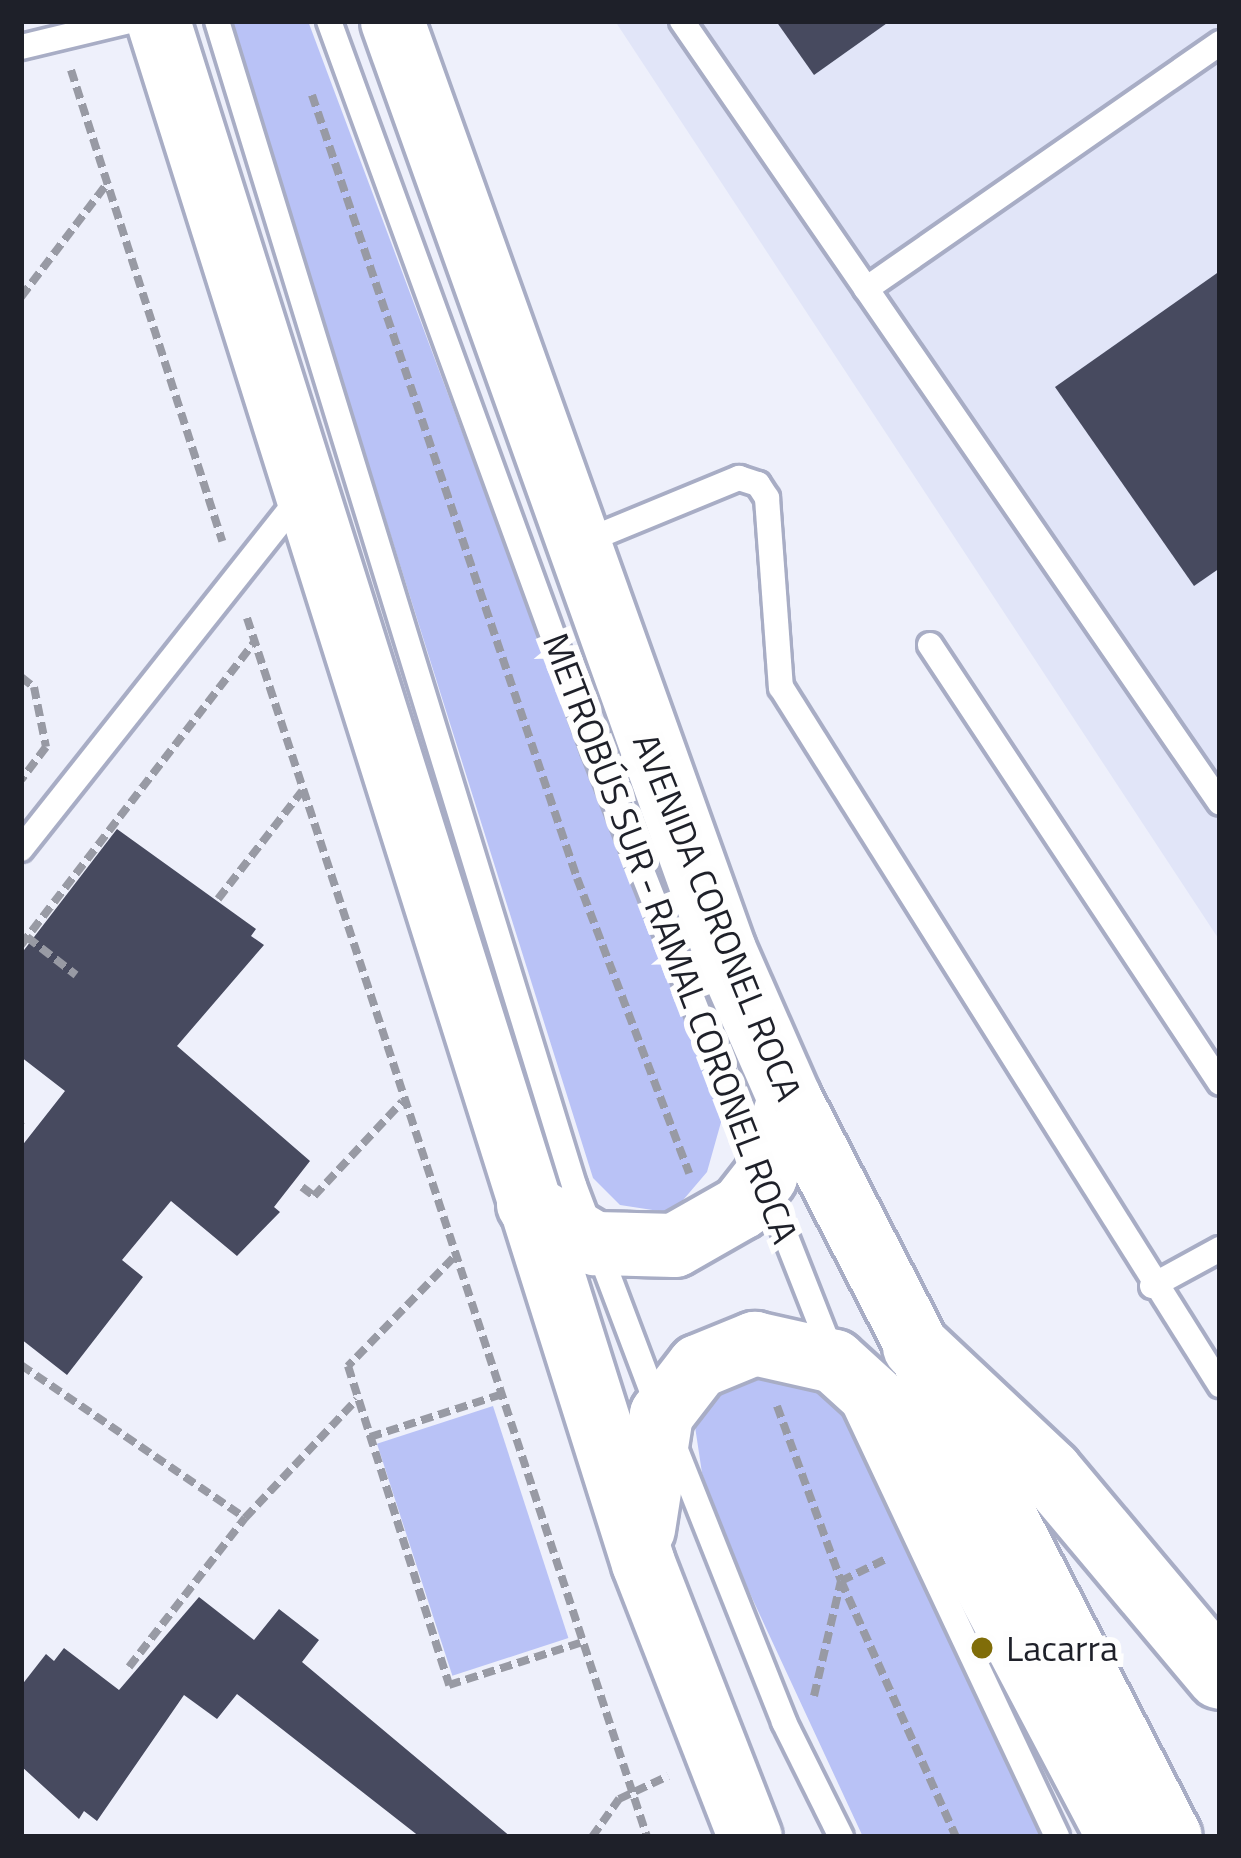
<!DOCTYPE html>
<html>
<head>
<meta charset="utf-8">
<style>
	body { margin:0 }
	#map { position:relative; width:1241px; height:1858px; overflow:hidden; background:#eef0fb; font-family:"Titillium Web",sans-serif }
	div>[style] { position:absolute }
	.built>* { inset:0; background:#e1e5f8 }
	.green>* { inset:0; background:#b9c2f6; transform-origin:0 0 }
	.building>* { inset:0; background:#474a5f }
	.path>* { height:8px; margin-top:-4px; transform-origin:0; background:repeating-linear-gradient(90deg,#989aa4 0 12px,transparent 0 18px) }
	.roads { filter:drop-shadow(3px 0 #a8adc5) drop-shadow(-3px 0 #a8adc5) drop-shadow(0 3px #a8adc5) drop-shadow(0 -3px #a8adc5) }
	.service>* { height:24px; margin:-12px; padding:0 12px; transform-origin:12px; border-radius:12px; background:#fff }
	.secondary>* { height:63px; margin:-31.5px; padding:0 31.5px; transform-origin:31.5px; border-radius:31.5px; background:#fff }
	.motorway>* { height:66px; margin:-33px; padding:0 33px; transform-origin:33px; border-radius:33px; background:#fff }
	.dots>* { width:33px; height:33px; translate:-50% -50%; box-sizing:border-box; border:6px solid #fefefe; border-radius:50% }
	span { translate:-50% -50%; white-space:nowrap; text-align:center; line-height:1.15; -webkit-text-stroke:12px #fefefe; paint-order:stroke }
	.street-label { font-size:36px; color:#1e2029 }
	.poi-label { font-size:36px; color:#1e2029 }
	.left { translate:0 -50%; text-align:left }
	.frame { position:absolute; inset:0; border:24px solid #1e2029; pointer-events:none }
</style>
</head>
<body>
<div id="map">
	<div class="built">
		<div style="clip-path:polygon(615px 21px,1220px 21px,1220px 941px)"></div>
	</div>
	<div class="green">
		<div style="clip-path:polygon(229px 21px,308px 21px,623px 861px,725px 1108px,707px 1172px,672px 1213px,620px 1205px,593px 1178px)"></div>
		<div style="clip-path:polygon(822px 1358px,909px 1529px,1068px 1837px,863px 1837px,727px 1544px,702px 1473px,694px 1420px,709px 1382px)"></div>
		<div style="left:493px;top:1406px;width:244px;height:122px;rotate:72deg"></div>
	</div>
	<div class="building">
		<div style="clip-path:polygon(776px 21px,890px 21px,814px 75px)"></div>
		<div style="clip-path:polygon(1220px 271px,1220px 568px,1194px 586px,1055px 387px)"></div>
		<div style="clip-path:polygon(117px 829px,256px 929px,251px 936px,264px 945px,177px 1046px,310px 1161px,274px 1207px,280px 1212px,237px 1256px,171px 1201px,122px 1260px,143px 1277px,67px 1375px,21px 1339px,21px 1147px,65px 1091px,21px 1057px,21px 954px)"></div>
		<div style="clip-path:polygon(199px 1597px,254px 1640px,279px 1609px,319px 1640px,302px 1662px,511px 1837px,420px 1837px,237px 1694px,217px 1719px,184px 1695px,97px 1821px,84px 1811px,79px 1819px,21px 1766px,21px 1686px,46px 1654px,54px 1661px,64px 1648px,119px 1690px)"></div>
	</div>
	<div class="path">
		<div style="left:71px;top:70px;width:495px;rotate:72.2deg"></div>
		<div style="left:312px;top:95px;width:827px;rotate:71.3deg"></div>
		<div style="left:577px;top:878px;width:316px;rotate:69.2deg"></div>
		<div style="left:21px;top:297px;width:141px;rotate:-52.8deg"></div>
		<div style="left:247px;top:618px;width:1283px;rotate:71.83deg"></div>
		<div style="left:21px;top:677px;width:16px;rotate:38deg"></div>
		<div style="left:34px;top:687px;width:61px;rotate:78.7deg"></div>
		<div style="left:46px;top:747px;width:41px;rotate:127.1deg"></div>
		<div style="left:218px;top:899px;width:137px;rotate:-52.1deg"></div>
		<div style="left:27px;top:937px;width:62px;rotate:37.8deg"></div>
		<div style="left:21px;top:945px;width:382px;rotate:-52.4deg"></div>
		<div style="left:21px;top:1121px;width:2px;rotate:-27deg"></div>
		<div style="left:302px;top:1187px;width:15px;rotate:37deg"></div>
		<div style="left:314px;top:1196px;width:129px;rotate:-46.9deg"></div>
		<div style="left:453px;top:1258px;width:151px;rotate:134.2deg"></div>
		<div style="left:348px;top:1366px;width:335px;rotate:72.4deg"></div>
		<div style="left:449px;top:1685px;width:138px;rotate:-17.8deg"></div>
		<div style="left:21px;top:1365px;width:271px;rotate:34.3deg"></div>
		<div style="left:777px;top:1406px;width:186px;rotate:69.9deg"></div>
		<div style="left:841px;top:1581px;width:281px;rotate:65.8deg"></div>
		<div style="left:370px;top:1437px;width:136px;rotate:-18deg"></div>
		<div style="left:129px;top:1667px;width:189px;rotate:-52.1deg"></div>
		<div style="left:245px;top:1518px;width:163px;rotate:-46.7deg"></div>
		<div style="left:814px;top:1696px;width:118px;rotate:-76.8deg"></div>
		<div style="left:841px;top:1581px;width:52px;rotate:-26.1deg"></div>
		<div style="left:592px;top:1837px;width:47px;rotate:-54.6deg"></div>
		<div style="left:619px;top:1799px;width:54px;rotate:-25.1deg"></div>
	</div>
	<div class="roads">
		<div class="service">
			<div style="left:217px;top:21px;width:1218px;rotate:72.95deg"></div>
			<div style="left:574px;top:1185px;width:237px;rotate:69.3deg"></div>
			<div style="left:329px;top:21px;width:775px;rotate:70deg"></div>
			<div style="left:594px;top:749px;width:652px;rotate:68.51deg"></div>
			<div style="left:682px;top:21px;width:949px;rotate:55.47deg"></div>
			<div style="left:21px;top:47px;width:111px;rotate:-13.5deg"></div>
			<div style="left:866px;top:289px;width:431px;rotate:-34.8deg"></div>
			<div style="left:581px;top:543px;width:171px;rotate:-22.4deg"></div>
			<div style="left:739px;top:478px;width:20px;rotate:18deg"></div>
			<div style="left:758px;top:484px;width:17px;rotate:57deg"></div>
			<div style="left:767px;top:498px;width:190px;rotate:85.8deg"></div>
			<div style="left:781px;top:687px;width:825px;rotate:57.83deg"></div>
			<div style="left:930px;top:645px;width:525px;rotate:56.49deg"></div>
			<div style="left:21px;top:849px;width:448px;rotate:-51.6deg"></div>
			<div style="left:1152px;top:1286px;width:77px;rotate:-28.6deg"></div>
			<div style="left:854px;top:1405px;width:477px;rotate:64.8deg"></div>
			<div style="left:674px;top:1445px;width:298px;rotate:68.3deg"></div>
			<div style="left:784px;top:1722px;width:128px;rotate:63.6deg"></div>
		</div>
		<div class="secondary">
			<div style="left:158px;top:21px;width:1616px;rotate:72.54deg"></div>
			<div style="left:643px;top:1563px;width:294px;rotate:68.7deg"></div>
			<div style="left:392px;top:21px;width:987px;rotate:70.33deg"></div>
			<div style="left:724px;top:950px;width:162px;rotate:66.3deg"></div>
			<div style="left:789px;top:1098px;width:831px;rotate:62.73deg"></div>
			<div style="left:528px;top:1204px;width:77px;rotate:30.6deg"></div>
			<div style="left:594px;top:1243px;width:80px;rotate:1.4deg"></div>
			<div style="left:674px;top:1245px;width:77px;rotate:-29.6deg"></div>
			<div style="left:741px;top:1207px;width:39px;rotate:-52deg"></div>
			<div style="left:765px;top:1176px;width:82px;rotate:-72.9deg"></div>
			<div style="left:643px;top:1529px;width:116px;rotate:-81.1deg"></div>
			<div style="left:661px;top:1414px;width:61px;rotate:-52.4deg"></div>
			<div style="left:698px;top:1366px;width:61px;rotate:-22.3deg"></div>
			<div style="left:754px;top:1343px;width:82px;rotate:12.7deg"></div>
			<div style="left:834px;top:1361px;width:74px;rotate:42.3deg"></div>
			<div style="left:889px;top:1411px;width:45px;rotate:56.7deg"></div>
			<div style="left:914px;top:1449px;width:439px;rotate:62.2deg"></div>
		</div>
		<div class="motorway">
			<div style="left:916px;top:1347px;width:183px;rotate:43.2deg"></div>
			<div style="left:1049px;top:1472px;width:266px;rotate:50deg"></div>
		</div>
	</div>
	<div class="dots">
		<div style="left:982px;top:1648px;background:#806d09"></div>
	</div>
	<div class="street-label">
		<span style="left:718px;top:917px;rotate:68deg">AVENIDA CORONEL ROCA</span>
		<span style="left:671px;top:938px;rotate:69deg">METROBÚS SUR - RAMAL CORONEL ROCA</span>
	</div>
	<div class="poi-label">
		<span class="left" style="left:1006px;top:1648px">Lacarra</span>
	</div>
	<div class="frame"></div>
</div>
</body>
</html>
